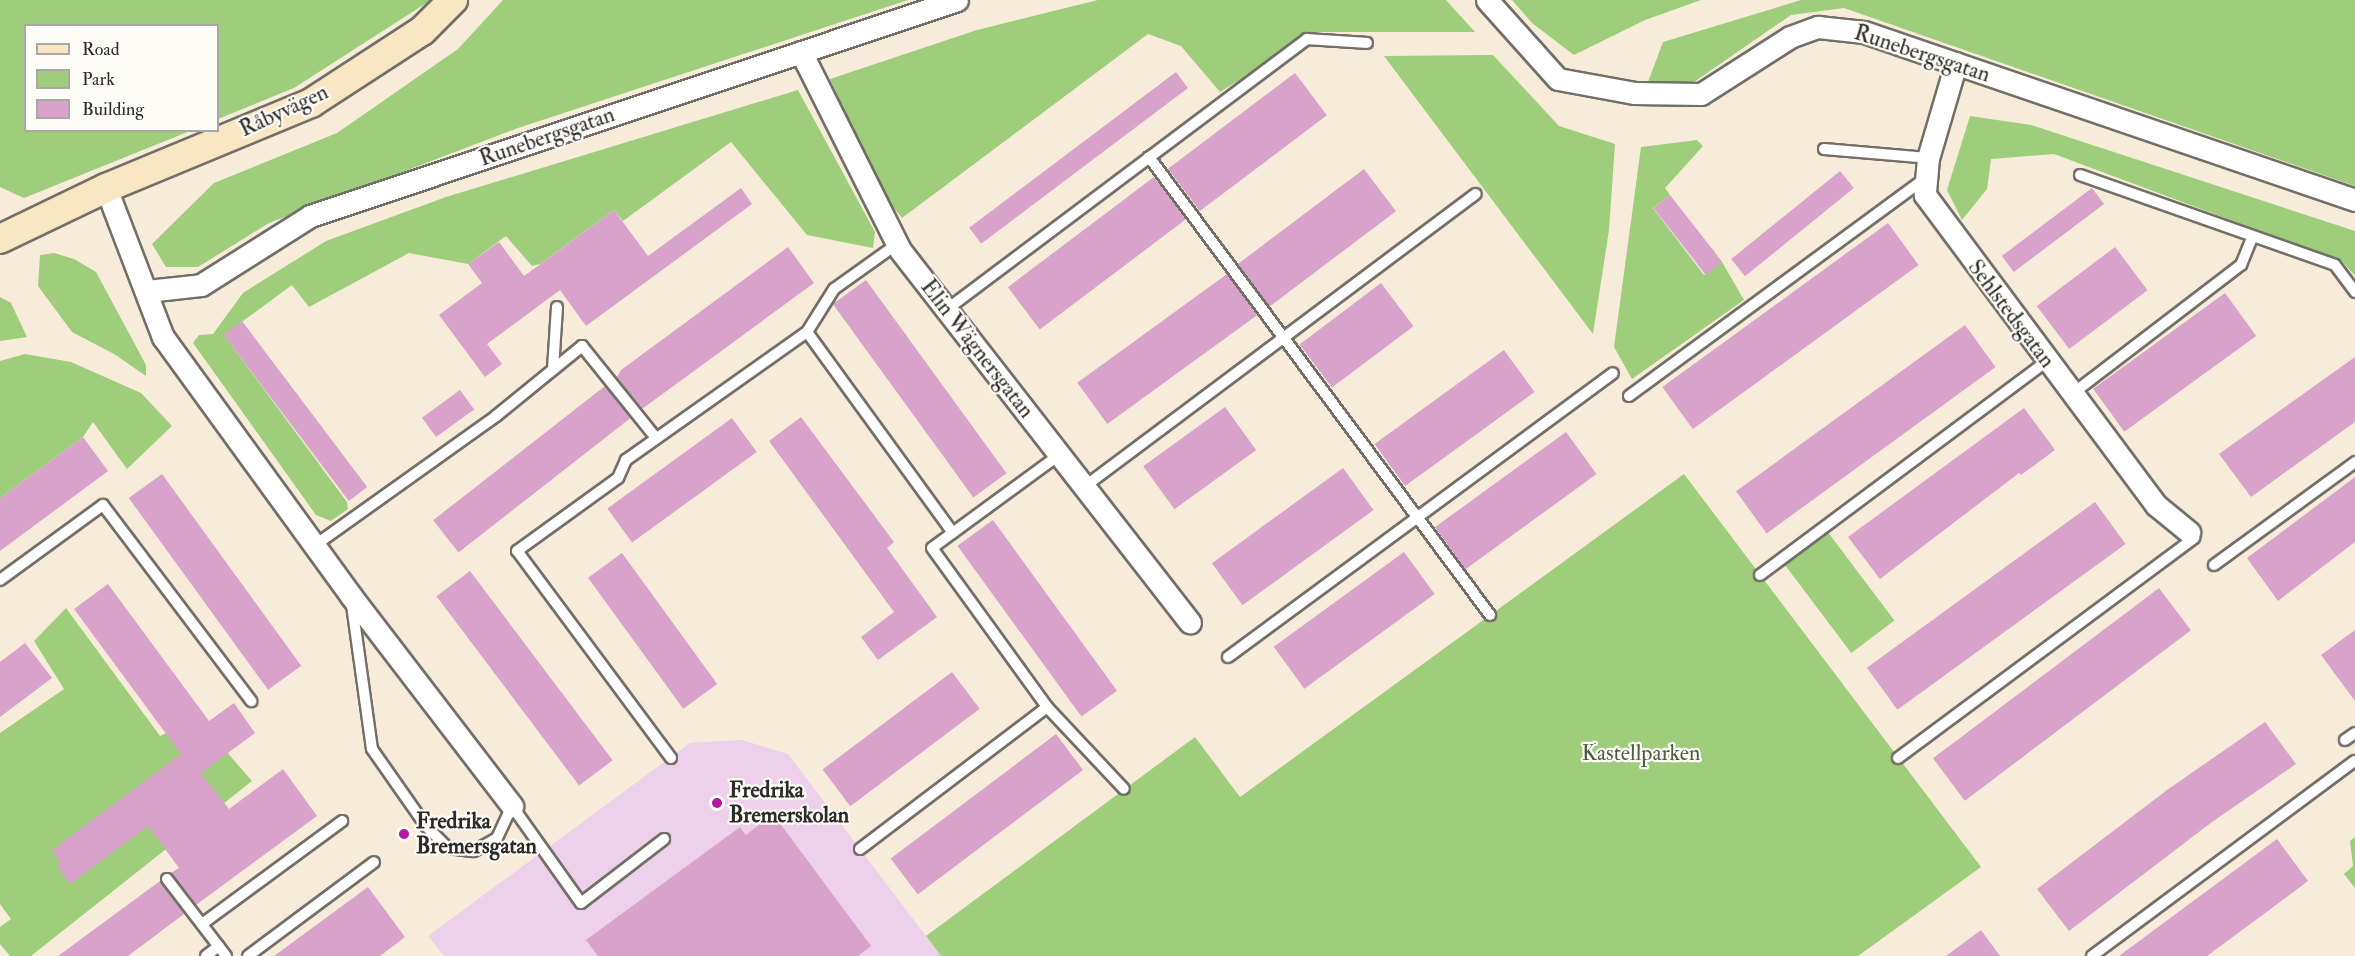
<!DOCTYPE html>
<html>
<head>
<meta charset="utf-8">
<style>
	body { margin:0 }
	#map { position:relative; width:2355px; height:956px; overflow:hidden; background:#f7ecda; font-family:"IM FELL Double Pica",serif }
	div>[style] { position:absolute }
	.built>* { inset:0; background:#edd0e9 }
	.green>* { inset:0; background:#9ecd7b; transform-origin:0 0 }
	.building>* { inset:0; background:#d9a2cb; transform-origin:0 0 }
	.roads { filter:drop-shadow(2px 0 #726f68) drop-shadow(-2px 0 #726f68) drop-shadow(0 2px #726f68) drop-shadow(0 -2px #726f68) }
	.service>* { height:10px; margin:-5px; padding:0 5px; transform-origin:5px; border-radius:5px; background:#fff }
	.minor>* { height:21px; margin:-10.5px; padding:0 10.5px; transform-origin:10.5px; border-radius:10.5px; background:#fff }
	.secondary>* { height:28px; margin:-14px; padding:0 14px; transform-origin:14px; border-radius:14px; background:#f9e7c3 }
	.dots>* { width:16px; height:16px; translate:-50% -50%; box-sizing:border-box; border:3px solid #fdfcf7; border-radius:50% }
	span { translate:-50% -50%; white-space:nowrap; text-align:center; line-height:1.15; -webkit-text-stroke:4.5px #fdfcf7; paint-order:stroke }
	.street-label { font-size:22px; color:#2b2b2b }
	.park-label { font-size:22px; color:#4e5c43 }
	.poi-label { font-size:22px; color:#2b2b2b; font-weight:700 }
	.left { translate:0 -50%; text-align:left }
	.legend { position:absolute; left:24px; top:24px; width:195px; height:108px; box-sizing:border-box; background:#fdfcf7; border:2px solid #a9a8a5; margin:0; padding:8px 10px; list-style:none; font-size:18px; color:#2b2b2b }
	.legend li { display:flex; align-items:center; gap:12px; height:30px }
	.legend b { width:30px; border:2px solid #a9a8a5 }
</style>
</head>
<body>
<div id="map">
	<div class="built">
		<div style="clip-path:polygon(742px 740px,788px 754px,941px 956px,444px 956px,428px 936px,690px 743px)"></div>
	</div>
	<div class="green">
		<div style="clip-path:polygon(0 0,431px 0,294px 88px,218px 119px,218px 26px,26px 26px,26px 130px,190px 131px,24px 198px,0 187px)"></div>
		<div style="clip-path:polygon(503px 0,908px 0,518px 128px,269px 223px,198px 267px,166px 267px,152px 244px,214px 183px,337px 133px,458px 49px)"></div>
		<div style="clip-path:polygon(1098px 0,1446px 0,1475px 32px,1317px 32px,1220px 92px,1181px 46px,1148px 34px,902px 218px,884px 196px,830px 79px,977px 30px)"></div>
		<div style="clip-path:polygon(1512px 0,1701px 0,1645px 20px,1574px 55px,1532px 23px)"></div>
		<div style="clip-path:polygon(1801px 0,2355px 0,2355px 186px,1844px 8px,1791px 15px,1694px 82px,1648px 82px,1663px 42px)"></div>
		<div style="clip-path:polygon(1493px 55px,1559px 126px,1615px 144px,1609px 230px,1593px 334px,1384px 56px)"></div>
		<div style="clip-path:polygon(798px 90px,875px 232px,873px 248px,807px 235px,731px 142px,623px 221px,614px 210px,540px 264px,532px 266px,506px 236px,468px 264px,409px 253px,309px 307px,292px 285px,224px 335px,347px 502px,348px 509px,331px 521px,316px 515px,193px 343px,199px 335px,213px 334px,243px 293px,326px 241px,446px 197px)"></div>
		<div style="clip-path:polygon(1970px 116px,2031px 125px,2355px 231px,2355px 276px,2343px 262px,2054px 154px,1991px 159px,1987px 189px,1962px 220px,1947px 190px)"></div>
		<div style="clip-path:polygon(1697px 140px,1703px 146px,1665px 188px,1670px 195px,1653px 208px,1704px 275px,1722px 262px,1744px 300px,1632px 379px,1614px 347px,1641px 147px)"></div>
		<div style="clip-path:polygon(54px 253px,74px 259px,96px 272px,146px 365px,146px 376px,114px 354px,72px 332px,38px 286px,40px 255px)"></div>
		<div style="clip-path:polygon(0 297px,11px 303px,27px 337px,0 341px)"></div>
		<div style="clip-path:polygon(25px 354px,71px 362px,141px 393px,172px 426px,127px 469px,93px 422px,83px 437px,0 498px,0 361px)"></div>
		<div style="clip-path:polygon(1684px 474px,1981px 867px,1858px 956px,941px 956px,926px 936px,1195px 737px,1240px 797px)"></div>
		<div style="left:1824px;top:527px;width:117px;height:54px;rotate:53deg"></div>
		<div style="clip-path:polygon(66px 608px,160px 736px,197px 718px,252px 781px,31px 956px,10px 956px,0 944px,0 927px,11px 919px,0 904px,0 733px,64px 689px,34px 641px)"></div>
		<div style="clip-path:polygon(2355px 837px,2355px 888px,2344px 874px,2353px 866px,2350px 841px)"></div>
	</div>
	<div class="building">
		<div style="left:1176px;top:72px;width:20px;height:259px;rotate:53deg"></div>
		<div style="left:1295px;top:73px;width:53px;height:159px;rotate:53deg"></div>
		<div style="left:1364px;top:169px;width:53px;height:158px;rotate:53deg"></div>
		<div style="left:1840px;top:171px;width:22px;height:140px;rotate:51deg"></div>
		<div style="left:1154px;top:177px;width:53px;height:183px;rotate:53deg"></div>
		<div style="clip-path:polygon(741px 188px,752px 204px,586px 326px,560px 290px,487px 344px,502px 364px,485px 377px,439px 315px,482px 283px,468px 264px,499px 242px,524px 276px,614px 210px,648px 256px)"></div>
		<div style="left:2092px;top:188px;width:20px;height:113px;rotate:53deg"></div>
		<div style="left:1670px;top:195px;width:85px;height:21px;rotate:52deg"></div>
		<div style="left:1888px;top:223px;width:52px;height:279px;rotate:54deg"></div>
		<div style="clip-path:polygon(788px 247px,814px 283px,642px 409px,617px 377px,621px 370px)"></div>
		<div style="left:2115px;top:247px;width:54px;height:98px;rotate:53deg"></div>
		<div style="left:1227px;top:274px;width:51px;height:185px;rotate:54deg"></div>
		<div style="left:866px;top:280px;width:239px;height:41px;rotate:54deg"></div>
		<div style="left:1381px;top:283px;width:54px;height:102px;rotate:53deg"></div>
		<div style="left:2225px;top:293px;width:53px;height:163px;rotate:54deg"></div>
		<div style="left:242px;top:321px;width:208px;height:23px;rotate:53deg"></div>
		<div style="left:1965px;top:325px;width:52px;height:283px;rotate:54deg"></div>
		<div style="left:1504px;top:350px;width:52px;height:160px;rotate:54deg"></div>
		<div style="clip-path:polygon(2355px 357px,2355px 422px,2251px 497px,2219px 454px)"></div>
		<div style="left:605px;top:386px;width:41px;height:218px;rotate:52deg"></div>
		<div style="left:460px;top:390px;width:24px;height:47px;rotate:54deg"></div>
		<div style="left:1225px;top:407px;width:53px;height:101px;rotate:54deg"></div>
		<div style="clip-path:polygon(2024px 408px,2055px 450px,2021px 475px,2019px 473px,1880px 579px,1848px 537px)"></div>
		<div style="clip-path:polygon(801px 417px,894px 542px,887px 548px,937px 617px,878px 660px,861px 637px,894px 612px,769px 441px)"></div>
		<div style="left:732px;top:418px;width:42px;height:154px;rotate:54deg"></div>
		<div style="left:1566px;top:432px;width:52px;height:162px;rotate:54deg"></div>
		<div style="clip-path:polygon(83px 437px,108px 471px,0 551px,0 498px)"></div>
		<div style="left:1343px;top:468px;width:52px;height:162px;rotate:54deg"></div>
		<div style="left:162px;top:474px;width:237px;height:41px;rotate:54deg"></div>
		<div style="clip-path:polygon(2355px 477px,2355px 542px,2278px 601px,2247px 558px)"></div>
		<div style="left:2095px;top:502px;width:52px;height:282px;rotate:54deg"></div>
		<div style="left:993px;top:520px;width:211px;height:44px;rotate:54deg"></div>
		<div style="left:1404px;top:552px;width:52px;height:161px;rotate:54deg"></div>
		<div style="left:622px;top:553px;width:162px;height:42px;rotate:54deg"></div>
		<div style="left:470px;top:571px;width:237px;height:42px;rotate:53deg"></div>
		<div style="clip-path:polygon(108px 584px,209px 721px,234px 703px,255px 733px,201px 773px,229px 809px,283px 769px,317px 816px,196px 905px,171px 873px,179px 868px,148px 826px,70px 884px,57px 867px,61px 864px,52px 850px,181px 754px,74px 609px)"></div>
		<div style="left:2159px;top:588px;width:53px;height:283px;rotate:53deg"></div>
		<div style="clip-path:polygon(2355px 630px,2355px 701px,2321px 655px)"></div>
		<div style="clip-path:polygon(25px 643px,52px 678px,0 717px,0 662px)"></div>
		<div style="left:952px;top:672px;width:46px;height:162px;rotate:53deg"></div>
		<div style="clip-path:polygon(2265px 722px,2296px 764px,2212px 822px,2069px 931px,2037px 889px,2167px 790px)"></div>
		<div style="left:1056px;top:734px;width:45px;height:207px;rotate:53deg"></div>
		<div style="clip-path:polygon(773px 814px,871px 946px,858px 956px,598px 956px,586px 940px,740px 827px,746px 835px)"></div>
		<div style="clip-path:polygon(2277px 839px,2308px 881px,2276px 905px,2207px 956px,2119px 956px)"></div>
		<div style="clip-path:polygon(160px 881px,184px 914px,128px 956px,58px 956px)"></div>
		<div style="clip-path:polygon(368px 887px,405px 937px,380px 956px,274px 956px)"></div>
		<div style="clip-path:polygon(1981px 930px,2000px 956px,1946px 956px)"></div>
	</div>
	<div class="roads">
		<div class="service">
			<div style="left:1824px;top:149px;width:104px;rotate:4.9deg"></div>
			<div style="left:1149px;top:157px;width:571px;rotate:53.33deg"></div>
			<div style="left:2080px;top:175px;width:270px;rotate:19.4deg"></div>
			<div style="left:2335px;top:265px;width:34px;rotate:53deg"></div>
			<div style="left:946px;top:310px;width:451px;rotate:-36.9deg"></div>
			<div style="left:1307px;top:39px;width:60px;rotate:3.8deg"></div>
			<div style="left:807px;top:332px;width:51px;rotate:-57.9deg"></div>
			<div style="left:834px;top:289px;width:77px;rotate:-35.5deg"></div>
			<div style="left:553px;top:369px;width:62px;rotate:-86.3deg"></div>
			<div style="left:2072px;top:394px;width:213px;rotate:-37.4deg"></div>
			<div style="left:2241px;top:265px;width:31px;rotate:-68deg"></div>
			<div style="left:1629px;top:396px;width:368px;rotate:-36.3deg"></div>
			<div style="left:1059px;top:455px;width:157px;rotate:143.8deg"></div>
			<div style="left:932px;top:548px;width:196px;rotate:54.1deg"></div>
			<div style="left:1047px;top:707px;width:112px;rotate:46.8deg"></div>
			<div style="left:1084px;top:487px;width:489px;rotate:-36.8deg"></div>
			<div style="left:314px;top:546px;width:224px;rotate:-35.5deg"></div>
			<div style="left:496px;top:416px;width:111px;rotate:-39.1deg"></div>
			<div style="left:582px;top:346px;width:118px;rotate:51.2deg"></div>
			<div style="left:2214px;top:565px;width:175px;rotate:-36.1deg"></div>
			<div style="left:1760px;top:575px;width:358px;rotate:-36.7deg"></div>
			<div style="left:0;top:580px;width:127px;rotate:-36.1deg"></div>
			<div style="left:103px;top:505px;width:246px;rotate:52.9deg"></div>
			<div style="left:352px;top:605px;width:145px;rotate:82.1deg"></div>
			<div style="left:372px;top:749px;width:94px;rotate:55deg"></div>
			<div style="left:426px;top:826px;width:31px;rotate:45deg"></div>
			<div style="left:448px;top:848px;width:26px;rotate:7deg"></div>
			<div style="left:474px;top:851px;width:26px;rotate:-29deg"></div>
			<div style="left:497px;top:838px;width:35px;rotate:-65deg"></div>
			<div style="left:1228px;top:657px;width:478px;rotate:-36.4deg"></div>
			<div style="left:2345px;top:740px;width:12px;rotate:-35deg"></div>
			<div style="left:671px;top:758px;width:258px;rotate:-126.6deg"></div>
			<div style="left:517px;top:551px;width:125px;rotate:-35.9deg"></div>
			<div style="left:618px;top:478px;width:20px;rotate:-66deg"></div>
			<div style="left:626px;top:460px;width:222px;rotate:-35.3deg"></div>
			<div style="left:807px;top:332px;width:248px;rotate:54deg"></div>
			<div style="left:1898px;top:758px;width:369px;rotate:-36.6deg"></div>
			<div style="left:512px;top:806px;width:119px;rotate:54.6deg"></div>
			<div style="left:581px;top:903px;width:105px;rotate:-37.6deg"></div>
			<div style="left:860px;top:849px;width:235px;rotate:-37.2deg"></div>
			<div style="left:167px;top:879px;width:97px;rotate:52.5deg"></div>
			<div style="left:202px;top:924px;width:174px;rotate:-36.3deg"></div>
			<div style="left:206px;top:956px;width:16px;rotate:-38deg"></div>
			<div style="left:248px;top:956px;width:157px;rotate:-36.7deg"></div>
			<div style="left:2092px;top:956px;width:327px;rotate:-36.6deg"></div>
		</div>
		<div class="minor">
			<div style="left:1487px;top:0;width:106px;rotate:48.1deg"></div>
			<div style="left:1558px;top:79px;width:77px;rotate:10.4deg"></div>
			<div style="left:1634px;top:93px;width:67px;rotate:0.9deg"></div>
			<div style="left:1701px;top:94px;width:106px;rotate:-32.6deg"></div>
			<div style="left:1790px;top:37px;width:30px;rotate:-20deg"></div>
			<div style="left:1818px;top:27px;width:46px;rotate:6.2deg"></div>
			<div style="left:1864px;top:32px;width:519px;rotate:18.89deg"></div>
			<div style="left:801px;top:52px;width:221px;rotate:63.4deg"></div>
			<div style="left:900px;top:250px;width:472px;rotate:52.1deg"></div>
			<div style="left:1956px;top:63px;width:99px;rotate:106.4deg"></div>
			<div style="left:1928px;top:158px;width:37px;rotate:95deg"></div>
			<div style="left:1925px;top:195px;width:387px;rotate:53.3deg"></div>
			<div style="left:2156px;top:505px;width:43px;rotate:39.3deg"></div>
			<div style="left:106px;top:188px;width:160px;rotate:69.1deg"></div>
			<div style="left:163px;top:337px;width:320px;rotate:54deg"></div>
			<div style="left:351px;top:596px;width:265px;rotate:52.5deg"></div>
			<div style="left:147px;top:291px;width:54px;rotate:-6.3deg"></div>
			<div style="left:201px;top:285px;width:129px;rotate:-32.3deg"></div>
			<div style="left:310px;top:216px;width:682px;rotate:-18.46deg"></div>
		</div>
		<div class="secondary">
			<div style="left:0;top:239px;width:118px;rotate:-25.7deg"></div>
			<div style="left:106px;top:188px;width:222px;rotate:-22.5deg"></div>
			<div style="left:311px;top:103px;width:132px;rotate:-33deg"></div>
			<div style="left:422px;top:31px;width:44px;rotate:-45deg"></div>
		</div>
	</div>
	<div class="dots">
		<div style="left:717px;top:803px;background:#b5179e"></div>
		<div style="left:404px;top:834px;background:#b5179e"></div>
	</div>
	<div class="street-label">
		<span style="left:1922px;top:54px;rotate:18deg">Runebergsgatan</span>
		<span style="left:284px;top:111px;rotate:-25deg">Råbyvägen</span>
		<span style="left:547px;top:137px;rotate:-19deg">Runebergsgatan</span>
		<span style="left:2011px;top:314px;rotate:53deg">Sehlstedsgatan</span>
		<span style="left:977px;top:349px;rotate:52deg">Elin Wägnersgatan</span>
	</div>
	<div class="park-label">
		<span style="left:1641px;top:754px">Kastellparken</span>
	</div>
	<div class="poi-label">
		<span class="left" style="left:729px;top:803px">Fredrika<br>Bremerskolan</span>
		<span class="left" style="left:416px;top:834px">Fredrika<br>Bremersgatan</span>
	</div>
	<ul class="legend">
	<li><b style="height:8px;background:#f9e7c3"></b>Road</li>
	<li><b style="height:16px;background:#9ecd7b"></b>Park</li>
	<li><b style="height:16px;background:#d9a2cb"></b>Building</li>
	</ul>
</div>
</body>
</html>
